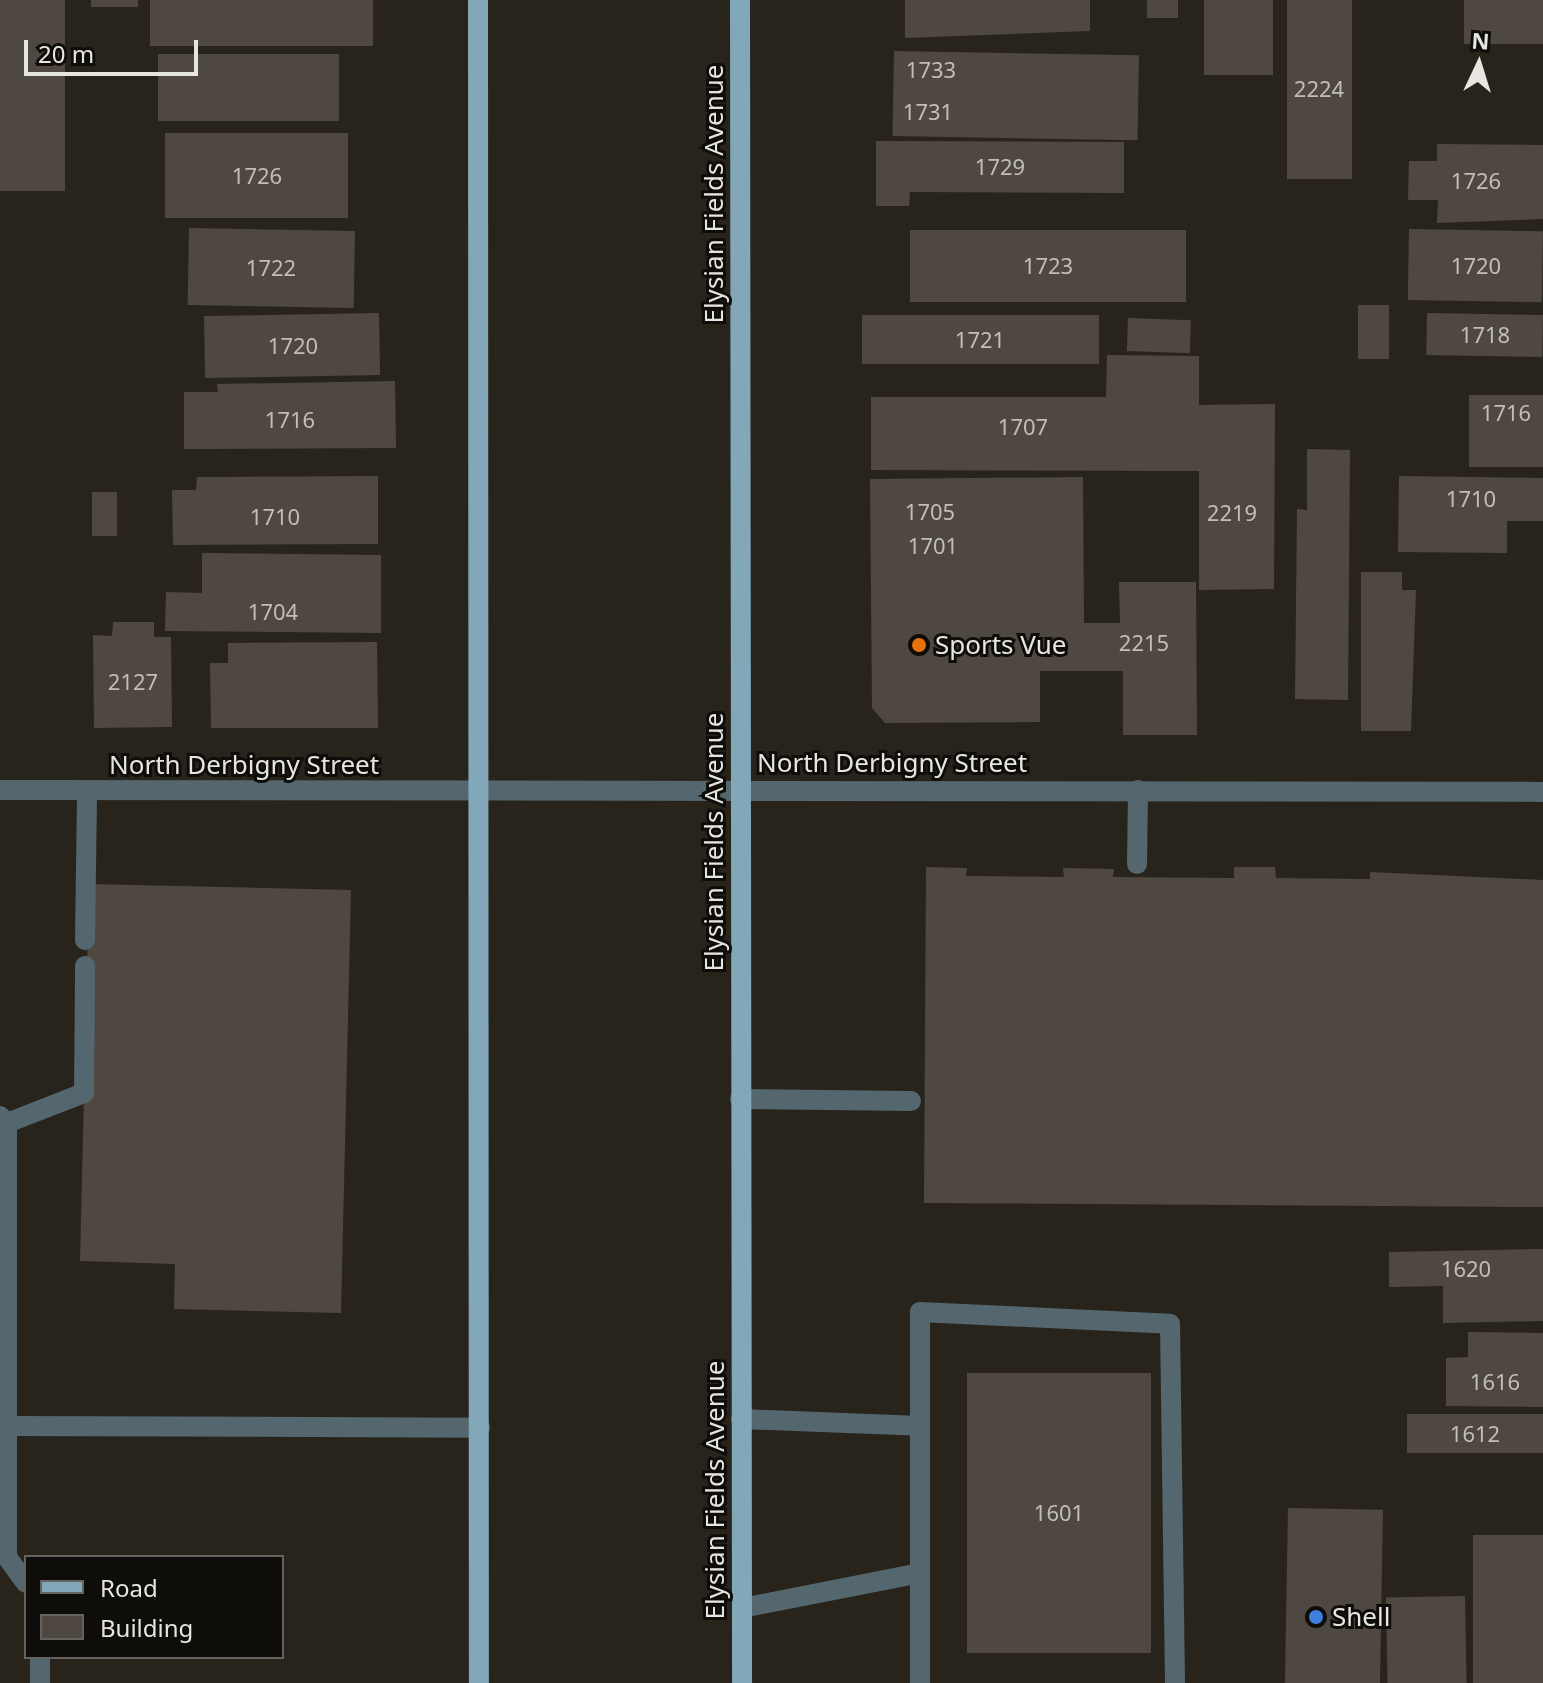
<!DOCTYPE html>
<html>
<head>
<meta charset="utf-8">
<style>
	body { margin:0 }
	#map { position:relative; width:1543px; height:1683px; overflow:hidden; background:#28241c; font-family:"Noto Sans",sans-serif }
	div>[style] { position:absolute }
	.building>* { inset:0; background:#4f4841; transform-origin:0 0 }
	.minor>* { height:20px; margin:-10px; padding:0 10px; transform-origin:10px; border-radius:10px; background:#54666e }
	.major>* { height:20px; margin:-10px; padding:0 10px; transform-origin:10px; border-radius:10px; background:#82a7b9 }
	.dots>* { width:22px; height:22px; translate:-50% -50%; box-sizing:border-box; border:4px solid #0f0d0a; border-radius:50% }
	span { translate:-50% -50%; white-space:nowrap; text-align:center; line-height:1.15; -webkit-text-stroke:6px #0f0d0a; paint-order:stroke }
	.number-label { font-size:22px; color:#c1beb8 }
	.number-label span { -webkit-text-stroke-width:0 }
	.street-label { font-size:26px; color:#e7e5df }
	.poi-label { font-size:26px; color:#e7e5df }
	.left { translate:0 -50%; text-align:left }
	.legend { position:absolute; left:24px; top:1555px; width:260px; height:104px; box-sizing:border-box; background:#0f0d0a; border:2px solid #65635f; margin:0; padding:10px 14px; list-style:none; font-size:24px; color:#e7e5df }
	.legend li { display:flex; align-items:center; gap:16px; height:40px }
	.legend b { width:40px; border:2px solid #65635f }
	.north { position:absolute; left:1439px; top:24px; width:80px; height:80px; -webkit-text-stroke:6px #0f0d0a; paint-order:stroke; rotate:4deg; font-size:22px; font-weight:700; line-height:32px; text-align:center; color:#e7e5df }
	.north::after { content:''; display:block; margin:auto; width:28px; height:36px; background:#e7e5df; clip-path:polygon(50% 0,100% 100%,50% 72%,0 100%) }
	.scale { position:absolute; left:24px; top:40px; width:174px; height:36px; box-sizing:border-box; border:4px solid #e7e5df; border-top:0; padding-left:10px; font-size:24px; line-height:28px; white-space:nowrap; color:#e7e5df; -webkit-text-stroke:6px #0f0d0a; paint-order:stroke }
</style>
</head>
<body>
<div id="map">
	<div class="building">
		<div style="left:0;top:0;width:65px;height:191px"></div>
		<div style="left:91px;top:0;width:47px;height:7px"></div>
		<div style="left:150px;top:0;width:223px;height:46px"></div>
		<div style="clip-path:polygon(905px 0,1090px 0,1090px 31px,905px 38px)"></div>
		<div style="left:1147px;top:0;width:31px;height:18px"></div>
		<div style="left:1204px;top:0;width:69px;height:75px"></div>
		<div style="left:1287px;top:0;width:65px;height:179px"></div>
		<div style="left:1464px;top:0;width:79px;height:44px"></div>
		<div style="left:894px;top:51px;width:245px;height:85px;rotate:1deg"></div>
		<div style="left:158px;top:54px;width:181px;height:67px"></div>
		<div style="left:348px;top:133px;width:85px;height:183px;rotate:90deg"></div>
		<div style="clip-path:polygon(876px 141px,1124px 142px,1124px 193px,910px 192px,909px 206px,876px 206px)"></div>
		<div style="clip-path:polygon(1437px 144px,1543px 145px,1543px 219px,1437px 223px,1438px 200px,1408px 200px,1409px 161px,1437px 161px)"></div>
		<div style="left:189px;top:228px;width:166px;height:77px;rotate:1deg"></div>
		<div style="left:1409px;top:229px;width:134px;height:71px;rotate:1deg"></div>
		<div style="left:910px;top:230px;width:276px;height:72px"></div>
		<div style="left:1358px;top:305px;width:31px;height:54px"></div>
		<div style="left:379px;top:313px;width:62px;height:175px;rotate:89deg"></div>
		<div style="left:1427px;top:313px;width:116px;height:42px;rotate:1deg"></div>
		<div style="left:862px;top:315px;width:237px;height:49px"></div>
		<div style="left:1128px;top:318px;width:63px;height:33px;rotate:2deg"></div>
		<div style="clip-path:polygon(1107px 355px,1199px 356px,1199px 405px,1275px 404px,1274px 589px,1199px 590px,1199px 471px,871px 470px,871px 397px,1106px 397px)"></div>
		<div style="clip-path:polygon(395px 381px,396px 448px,184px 449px,184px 392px,218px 392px,217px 384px)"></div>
		<div style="left:1469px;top:395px;width:74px;height:72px"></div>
		<div style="clip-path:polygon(1307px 449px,1350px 450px,1348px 700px,1295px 699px,1297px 509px,1307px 510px)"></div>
		<div style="clip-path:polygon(378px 476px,378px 544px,173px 545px,172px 490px,196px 490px,197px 477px)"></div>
		<div style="clip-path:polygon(1399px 476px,1543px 478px,1543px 521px,1507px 521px,1507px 553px,1398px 552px)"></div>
		<div style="clip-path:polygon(1083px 477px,1084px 623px,1120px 623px,1119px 582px,1196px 582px,1197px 735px,1123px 735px,1123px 671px,1040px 671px,1040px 722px,885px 723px,872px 708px,870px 479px)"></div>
		<div style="left:92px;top:492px;width:25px;height:44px"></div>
		<div style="clip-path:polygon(202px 553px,381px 555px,381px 633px,165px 631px,166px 592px,202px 593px)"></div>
		<div style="clip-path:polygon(1361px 572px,1402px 572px,1402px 590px,1416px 590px,1411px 731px,1361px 731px)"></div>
		<div style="clip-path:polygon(113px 622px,154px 622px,154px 637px,171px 637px,172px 727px,94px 728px,93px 635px,112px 636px)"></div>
		<div style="clip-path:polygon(377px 642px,378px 728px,211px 728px,210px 663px,228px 663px,228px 643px)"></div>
		<div style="clip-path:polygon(926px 867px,967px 868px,966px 876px,1064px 877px,1063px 868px,1114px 869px,1113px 877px,1234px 878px,1234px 867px,1275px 867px,1276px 878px,1370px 879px,1370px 872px,1543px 880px,1543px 1207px,924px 1203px)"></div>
		<div style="clip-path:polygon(89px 884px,351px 890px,341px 1313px,174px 1309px,175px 1264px,80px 1261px)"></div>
		<div style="clip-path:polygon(1543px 1249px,1543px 1321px,1443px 1323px,1443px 1286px,1389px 1287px,1389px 1252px)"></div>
		<div style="clip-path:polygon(1468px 1332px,1543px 1333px,1543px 1407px,1446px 1406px,1446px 1358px,1468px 1357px)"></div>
		<div style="left:967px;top:1373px;width:184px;height:280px"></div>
		<div style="left:1407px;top:1414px;width:136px;height:39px"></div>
		<div style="left:1288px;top:1508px;width:95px;height:175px;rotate:1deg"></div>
		<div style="left:1543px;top:1535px;width:148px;height:70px;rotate:90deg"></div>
		<div style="left:1465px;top:1596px;width:87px;height:79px;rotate:89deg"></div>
	</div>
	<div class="minor">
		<div style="left:0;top:790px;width:1543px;rotate:0.07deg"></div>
		<div style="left:1137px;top:864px;width:74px;rotate:-89.2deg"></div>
		<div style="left:85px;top:940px;width:149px;rotate:-89.2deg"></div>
		<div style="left:740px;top:1099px;width:171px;rotate:0.7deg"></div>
		<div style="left:0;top:1116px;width:10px;rotate:45deg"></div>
		<div style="left:7px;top:1123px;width:434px;rotate:90deg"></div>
		<div style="left:7px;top:1557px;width:32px;rotate:54deg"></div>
		<div style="left:7px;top:1123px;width:83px;rotate:-21.3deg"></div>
		<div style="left:84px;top:1093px;width:127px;rotate:-89.5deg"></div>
		<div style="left:741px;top:1419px;width:179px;rotate:2.2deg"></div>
		<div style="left:7px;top:1426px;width:473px;rotate:0.2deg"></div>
		<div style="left:742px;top:1608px;width:181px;rotate:-11.1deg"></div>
		<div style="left:40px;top:1657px;width:26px;rotate:90deg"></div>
		<div style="left:920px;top:1683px;width:371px;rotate:-90deg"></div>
		<div style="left:920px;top:1312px;width:250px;rotate:2.7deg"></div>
		<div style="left:1170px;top:1324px;width:359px;rotate:89.2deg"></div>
	</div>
	<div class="major">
		<div style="left:478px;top:0;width:1683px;rotate:89.97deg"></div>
		<div style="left:740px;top:0;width:1683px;rotate:89.93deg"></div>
	</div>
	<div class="dots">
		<div style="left:919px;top:645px;background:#e8710a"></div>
		<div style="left:1316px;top:1617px;background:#3f7fe0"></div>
	</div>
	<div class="number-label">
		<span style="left:931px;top:70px">1733</span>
		<span style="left:1319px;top:89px">2224</span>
		<span style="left:928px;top:112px">1731</span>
		<span style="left:1000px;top:167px">1729</span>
		<span style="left:257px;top:176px">1726</span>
		<span style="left:1476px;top:181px">1726</span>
		<span style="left:1048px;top:266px">1723</span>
		<span style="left:1476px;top:266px">1720</span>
		<span style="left:271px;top:268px">1722</span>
		<span style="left:1485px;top:335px">1718</span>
		<span style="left:980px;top:340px">1721</span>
		<span style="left:293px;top:346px">1720</span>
		<span style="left:1506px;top:413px">1716</span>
		<span style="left:290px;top:420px">1716</span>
		<span style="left:1023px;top:427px">1707</span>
		<span style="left:1471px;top:499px">1710</span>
		<span style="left:930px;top:512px">1705</span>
		<span style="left:1232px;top:513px">2219</span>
		<span style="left:275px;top:517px">1710</span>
		<span style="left:933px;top:546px">1701</span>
		<span style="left:273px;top:612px">1704</span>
		<span style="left:1144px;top:643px">2215</span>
		<span style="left:133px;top:682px">2127</span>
		<span style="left:1466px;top:1269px">1620</span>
		<span style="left:1495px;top:1382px">1616</span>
		<span style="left:1475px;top:1434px">1612</span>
		<span style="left:1059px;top:1513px">1601</span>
	</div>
	<div class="street-label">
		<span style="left:714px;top:194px;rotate:-90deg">Elysian Fields Avenue</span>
		<span style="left:892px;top:763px">North Derbigny Street</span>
		<span style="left:244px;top:765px">North Derbigny Street</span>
		<span style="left:714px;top:842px;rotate:-90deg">Elysian Fields Avenue</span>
		<span style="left:715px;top:1490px;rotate:-90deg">Elysian Fields Avenue</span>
	</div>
	<div class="poi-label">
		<span class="left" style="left:935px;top:645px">Sports Vue</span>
		<span class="left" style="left:1332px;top:1617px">Shell</span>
	</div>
	<ul class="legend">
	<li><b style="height:10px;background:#82a7b9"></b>Road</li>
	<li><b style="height:22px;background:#4f4841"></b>Building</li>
	</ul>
	<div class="north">N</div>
	<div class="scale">20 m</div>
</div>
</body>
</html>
